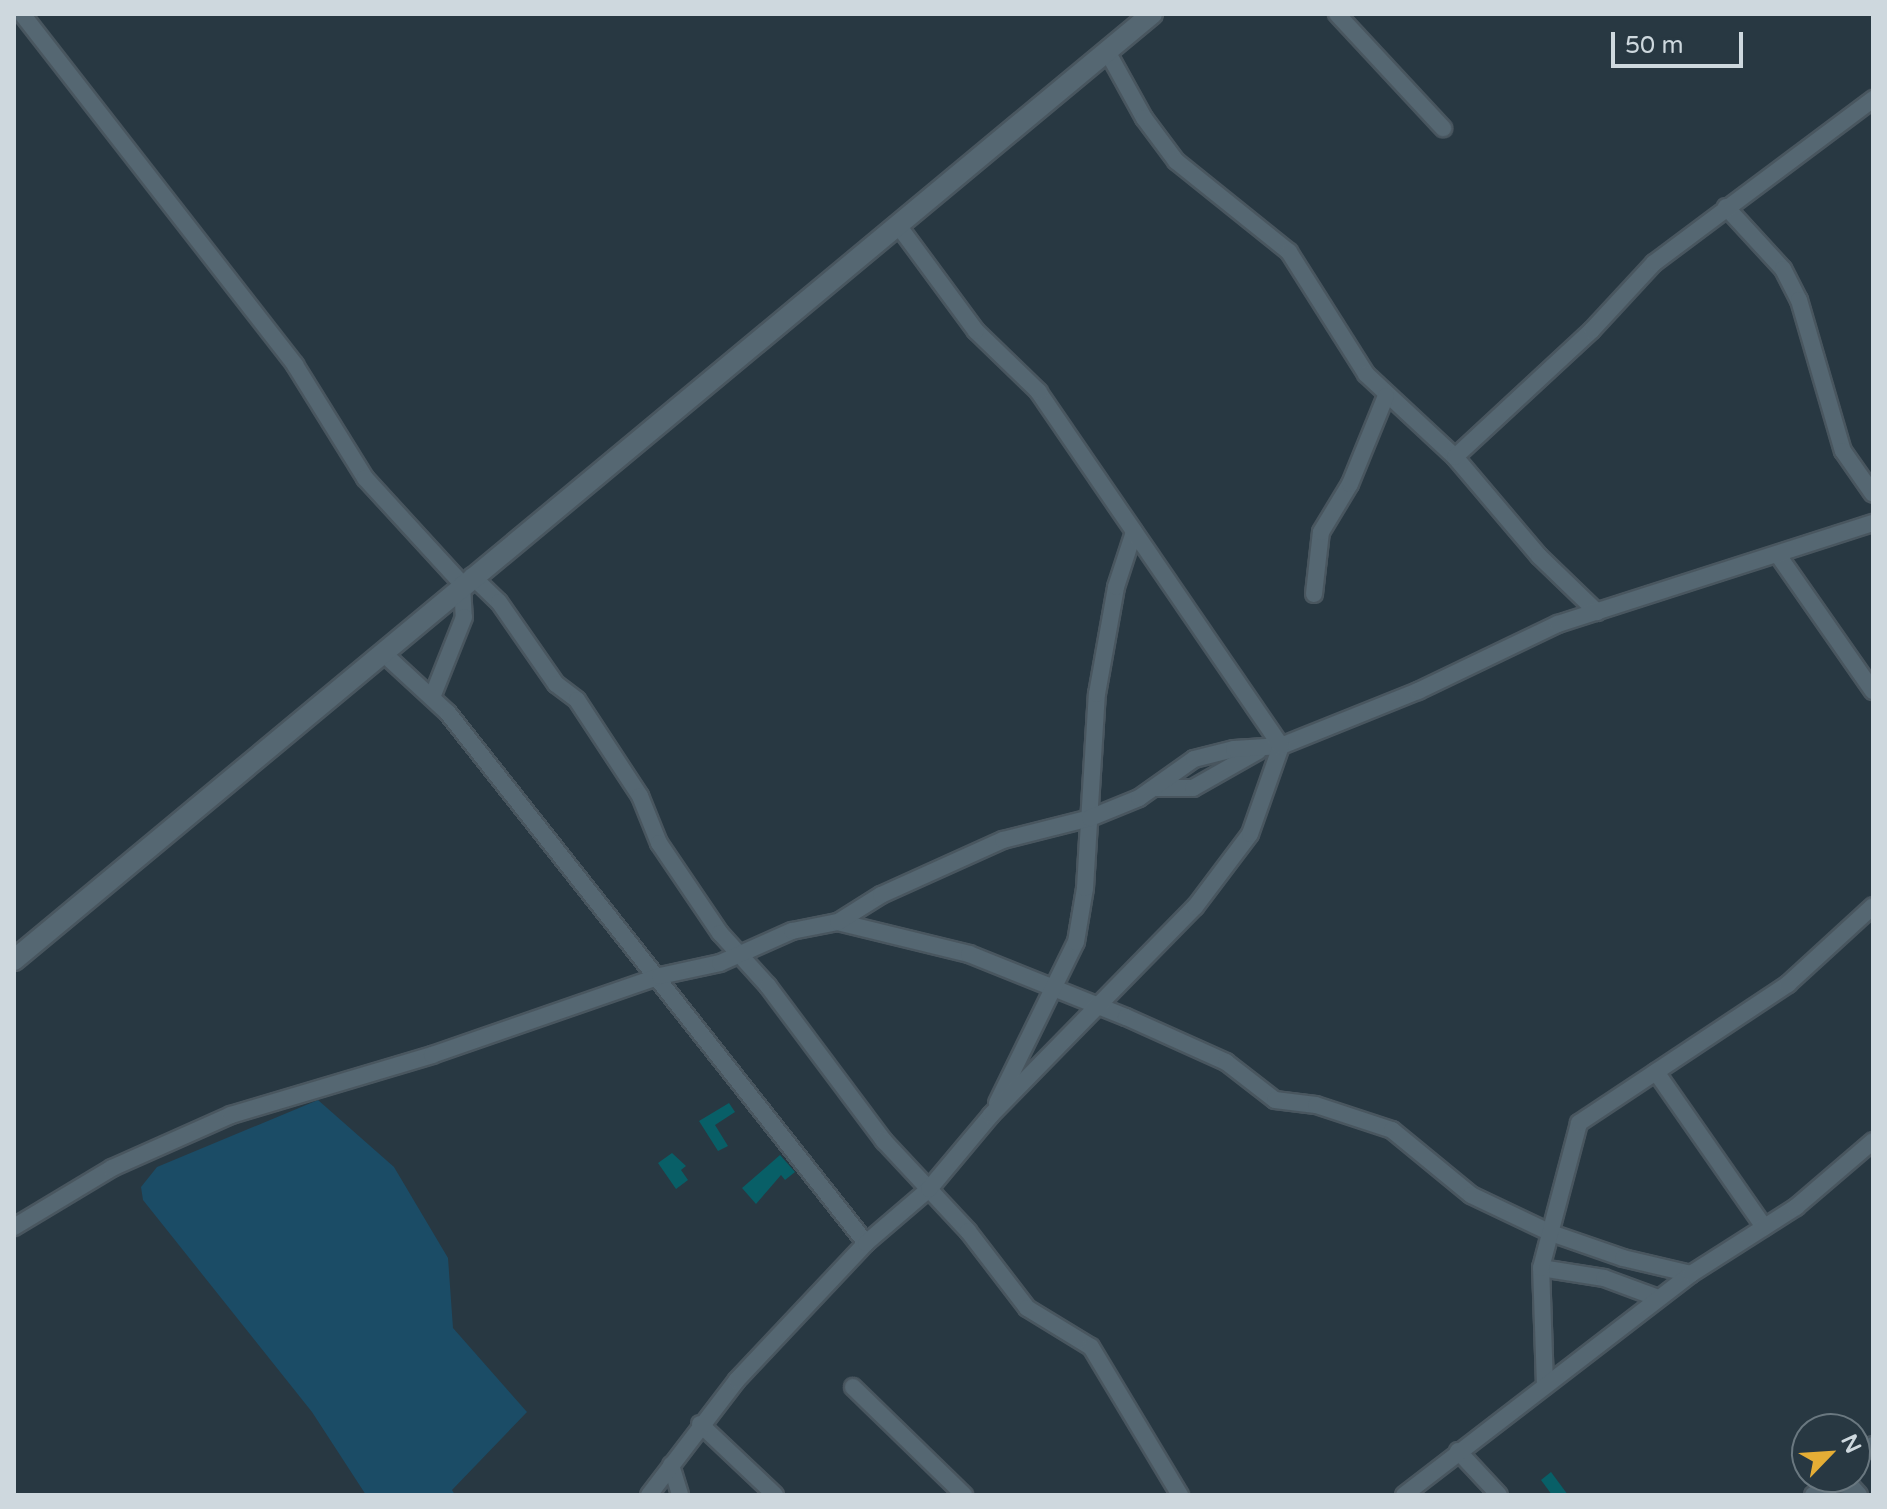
<!DOCTYPE html>
<html>
<head>
<meta charset="utf-8">
<style>
	body { margin:0 }
	#map { position:relative; width:1887px; height:1509px; overflow:hidden; background:#283842; font-family:"Varela Round",sans-serif }
	div>[style] { position:absolute }
	.green>* { inset:0; background:#1b4c66 }
	.building>* { inset:0; background:#085f67 }
	.roads { filter:drop-shadow(2px 0 #49565f) drop-shadow(-2px 0 #49565f) drop-shadow(0 2px #49565f) drop-shadow(0 -2px #49565f) }
	.street>* { height:16px; margin:-8px; padding:0 8px; transform-origin:8px; border-radius:8px; background:#556772 }
	.secondary>* { height:20px; margin:-10px; padding:0 10px; transform-origin:10px; border-radius:10px; background:#556772 }
	span { translate:-50% -50%; white-space:nowrap; text-align:center; line-height:1.15; -webkit-text-stroke:6px #283842; paint-order:stroke }
	.frame { position:absolute; inset:0; border:16px solid #ced8de; pointer-events:none }
	.north { position:absolute; left:1791px; top:1413px; width:80px; height:80px; box-sizing:border-box; background:#283842; border:2px solid #6a7880; border-radius:50%; rotate:65deg; font-size:22px; font-weight:700; line-height:32px; text-align:center; color:#ced8de }
	.north::after { content:''; display:block; margin:auto; width:28px; height:36px; background:#e5ad35; clip-path:polygon(50% 0,100% 100%,50% 72%,0 100%) }
	.scale { position:absolute; left:1611px; top:32px; width:132px; height:36px; box-sizing:border-box; border:4px solid #ced8de; border-top:0; padding-left:10px; font-size:24px; line-height:28px; white-space:nowrap; color:#ced8de; -webkit-text-stroke:6px #283842; paint-order:stroke }
</style>
</head>
<body>
<div id="map">
	<div class="green">
		<div style="clip-path:polygon(318px 1100px,394px 1167px,448px 1258px,453px 1328px,527px 1412px,452px 1490px,455px 1495px,366px 1495px,312px 1412px,143px 1200px,141px 1187px,157px 1167px)"></div>
	</div>
	<div class="building">
		<div style="clip-path:polygon(729px 1103px,735px 1112px,715px 1125px,728px 1146px,718px 1151px,699px 1121px)"></div>
		<div style="clip-path:polygon(672px 1153px,686px 1166px,681px 1170px,688px 1180px,676px 1189px,658px 1163px)"></div>
		<div style="clip-path:polygon(780px 1155px,795px 1172px,785px 1180px,781px 1175px,756px 1204px,742px 1188px)"></div>
		<div style="clip-path:polygon(1551px 1472px,1568px 1495px,1552px 1495px,1541px 1480px)"></div>
	</div>
	<div class="roads">
		<div class="street">
			<div style="left:22px;top:14px;width:445px;rotate:52.1deg"></div>
			<div style="left:295px;top:365px;width:133px;rotate:58.2deg"></div>
			<div style="left:365px;top:478px;width:144px;rotate:47.5deg"></div>
			<div style="left:462px;top:584px;width:33px;rotate:87deg"></div>
			<div style="left:464px;top:617px;width:84px;rotate:111.7deg"></div>
			<div style="left:1337px;top:14px;width:156px;rotate:47.1deg"></div>
			<div style="left:1107px;top:51px;width:77px;rotate:61.1deg"></div>
			<div style="left:1144px;top:118px;width:54px;rotate:53.3deg"></div>
			<div style="left:1176px;top:161px;width:145px;rotate:38.8deg"></div>
			<div style="left:1289px;top:252px;width:144px;rotate:57.7deg"></div>
			<div style="left:1366px;top:374px;width:122px;rotate:43deg"></div>
			<div style="left:1455px;top:457px;width:130px;rotate:49.7deg"></div>
			<div style="left:1539px;top:556px;width:81px;rotate:44deg"></div>
			<div style="left:1726px;top:207px;width:84px;rotate:47.4deg"></div>
			<div style="left:1783px;top:269px;width:35px;rotate:63deg"></div>
			<div style="left:1799px;top:300px;width:157px;rotate:73.8deg"></div>
			<div style="left:1843px;top:451px;width:52px;rotate:55.1deg"></div>
			<div style="left:1455px;top:457px;width:187px;rotate:-42.8deg"></div>
			<div style="left:1592px;top:330px;width:91px;rotate:-47.2deg"></div>
			<div style="left:1654px;top:263px;width:274px;rotate:-36.8deg"></div>
			<div style="left:1778px;top:555px;width:166px;rotate:55.1deg"></div>
			<div style="left:472px;top:576px;width:37px;rotate:44deg"></div>
			<div style="left:499px;top:602px;width:100px;rotate:55.2deg"></div>
			<div style="left:556px;top:684px;width:26px;rotate:37deg"></div>
			<div style="left:577px;top:700px;width:115px;rotate:56.7deg"></div>
			<div style="left:640px;top:796px;width:51px;rotate:68deg"></div>
			<div style="left:659px;top:843px;width:109px;rotate:55.9deg"></div>
			<div style="left:720px;top:933px;width:72px;rotate:47.8deg"></div>
			<div style="left:768px;top:986px;width:194px;rotate:53.2deg"></div>
			<div style="left:884px;top:1141px;width:123px;rotate:47deg"></div>
			<div style="left:968px;top:1231px;width:97px;rotate:52.5deg"></div>
			<div style="left:1027px;top:1308px;width:75px;rotate:31.4deg"></div>
			<div style="left:1091px;top:1347px;width:173px;rotate:59deg"></div>
			<div style="left:1314px;top:594px;width:62px;rotate:-83.6deg"></div>
			<div style="left:1321px;top:532px;width:56px;rotate:-58.9deg"></div>
			<div style="left:1350px;top:484px;width:95px;rotate:-67.8deg"></div>
			<div style="left:382px;top:652px;width:90px;rotate:42.7deg"></div>
			<div style="left:448px;top:713px;width:675px;rotate:51.74deg"></div>
			<div style="left:1154px;top:788px;width:39px"></div>
			<div style="left:1193px;top:788px;width:75px;rotate:-29.6deg"></div>
			<div style="left:838px;top:922px;width:135px;rotate:13.7deg"></div>
			<div style="left:969px;top:954px;width:169px;rotate:21.9deg"></div>
			<div style="left:1126px;top:1017px;width:110px;rotate:24.2deg"></div>
			<div style="left:1226px;top:1062px;width:62px;rotate:37.8deg"></div>
			<div style="left:1275px;top:1100px;width:41px;rotate:7deg"></div>
			<div style="left:1316px;top:1105px;width:80px;rotate:18.2deg"></div>
			<div style="left:1392px;top:1130px;width:102px;rotate:39.4deg"></div>
			<div style="left:1471px;top:1195px;width:89px;rotate:25.4deg"></div>
			<div style="left:1551px;top:1233px;width:76px;rotate:19.1deg"></div>
			<div style="left:1623px;top:1258px;width:70px;rotate:13.2deg"></div>
			<div style="left:1656px;top:1072px;width:189px;rotate:55.1deg"></div>
			<div style="left:997px;top:1103px;width:179px;rotate:-63.9deg"></div>
			<div style="left:1076px;top:942px;width:55px;rotate:-80.5deg"></div>
			<div style="left:1085px;top:888px;width:194px;rotate:-86.5deg"></div>
			<div style="left:1097px;top:694px;width:109px;rotate:-79.9deg"></div>
			<div style="left:1116px;top:587px;width:58px;rotate:-71.9deg"></div>
			<div style="left:14px;top:1227px;width:114px;rotate:-31deg"></div>
			<div style="left:112px;top:1168px;width:130px;rotate:-24deg"></div>
			<div style="left:231px;top:1115px;width:210px;rotate:-16.6deg"></div>
			<div style="left:432px;top:1055px;width:241px;rotate:-19.1deg"></div>
			<div style="left:660px;top:976px;width:61px;rotate:-12.2deg"></div>
			<div style="left:720px;top:963px;width:79px;rotate:-24deg"></div>
			<div style="left:792px;top:931px;width:47px;rotate:-11.1deg"></div>
			<div style="left:838px;top:922px;width:51px;rotate:-32.1deg"></div>
			<div style="left:881px;top:895px;width:134px;rotate:-24.3deg"></div>
			<div style="left:1003px;top:840px;width:90px;rotate:-14.2deg"></div>
			<div style="left:1090px;top:818px;width:53px;rotate:-22.2deg"></div>
			<div style="left:1139px;top:798px;width:67px;rotate:-35.3deg"></div>
			<div style="left:1194px;top:759px;width:41px;rotate:-14deg"></div>
			<div style="left:1234px;top:749px;width:47px;rotate:-3.7deg"></div>
			<div style="left:1281px;top:746px;width:148px;rotate:-21.9deg"></div>
			<div style="left:1418px;top:691px;width:155px;rotate:-25.6deg"></div>
			<div style="left:1558px;top:624px;width:331px;rotate:-17.8deg"></div>
			<div style="left:1541px;top:1268px;width:64px;rotate:9deg"></div>
			<div style="left:1604px;top:1278px;width:58px;rotate:20.3deg"></div>
			<div style="left:1545px;top:1386px;width:118px;rotate:-91.9deg"></div>
			<div style="left:1541px;top:1268px;width:150px;rotate:-75.3deg"></div>
			<div style="left:1579px;top:1123px;width:251px;rotate:-33.6deg"></div>
			<div style="left:1788px;top:984px;width:115px;rotate:-42.5deg"></div>
			<div style="left:853px;top:1387px;width:155px;rotate:44.2deg"></div>
			<div style="left:700px;top:1424px;width:103px;rotate:43.4deg"></div>
			<div style="left:1458px;top:1451px;width:60px;rotate:47deg"></div>
			<div style="left:1855px;top:1458px;width:22px;rotate:-36deg"></div>
			<div style="left:671px;top:1465px;width:31px;rotate:73deg"></div>
			<div style="left:649px;top:1495px;width:145px;rotate:-52.6deg"></div>
			<div style="left:737px;top:1380px;width:188px;rotate:-46.7deg"></div>
			<div style="left:866px;top:1243px;width:83px;rotate:-40.6deg"></div>
			<div style="left:929px;top:1189px;width:97px;rotate:-50deg"></div>
			<div style="left:991px;top:1115px;width:291px;rotate:-45.6deg"></div>
			<div style="left:1195px;top:907px;width:91px;rotate:-53deg"></div>
			<div style="left:1250px;top:834px;width:93px;rotate:-70.6deg"></div>
			<div style="left:1281px;top:746px;width:429px;rotate:-124.4deg"></div>
			<div style="left:1039px;top:392px;width:88px;rotate:-135.9deg"></div>
			<div style="left:976px;top:331px;width:133px;rotate:-126.4deg"></div>
			<div style="left:1404px;top:1495px;width:362px;rotate:-37.6deg"></div>
			<div style="left:1691px;top:1274px;width:125px;rotate:-32.5deg"></div>
			<div style="left:1796px;top:1207px;width:101px;rotate:-40.6deg"></div>
			<div style="left:1813px;top:1495px;width:24px;rotate:-30deg"></div>
			<div style="left:1834px;top:1483px;width:17px;rotate:10deg"></div>
			<div style="left:1851px;top:1486px;width:12px;rotate:48deg"></div>
		</div>
		<div class="secondary">
			<div style="left:14px;top:960px;width:1480px;rotate:-39.74deg"></div>
		</div>
	</div>
	<div class="frame"></div>
	<div class="north">N</div>
	<div class="scale">50 m</div>
</div>
</body>
</html>
